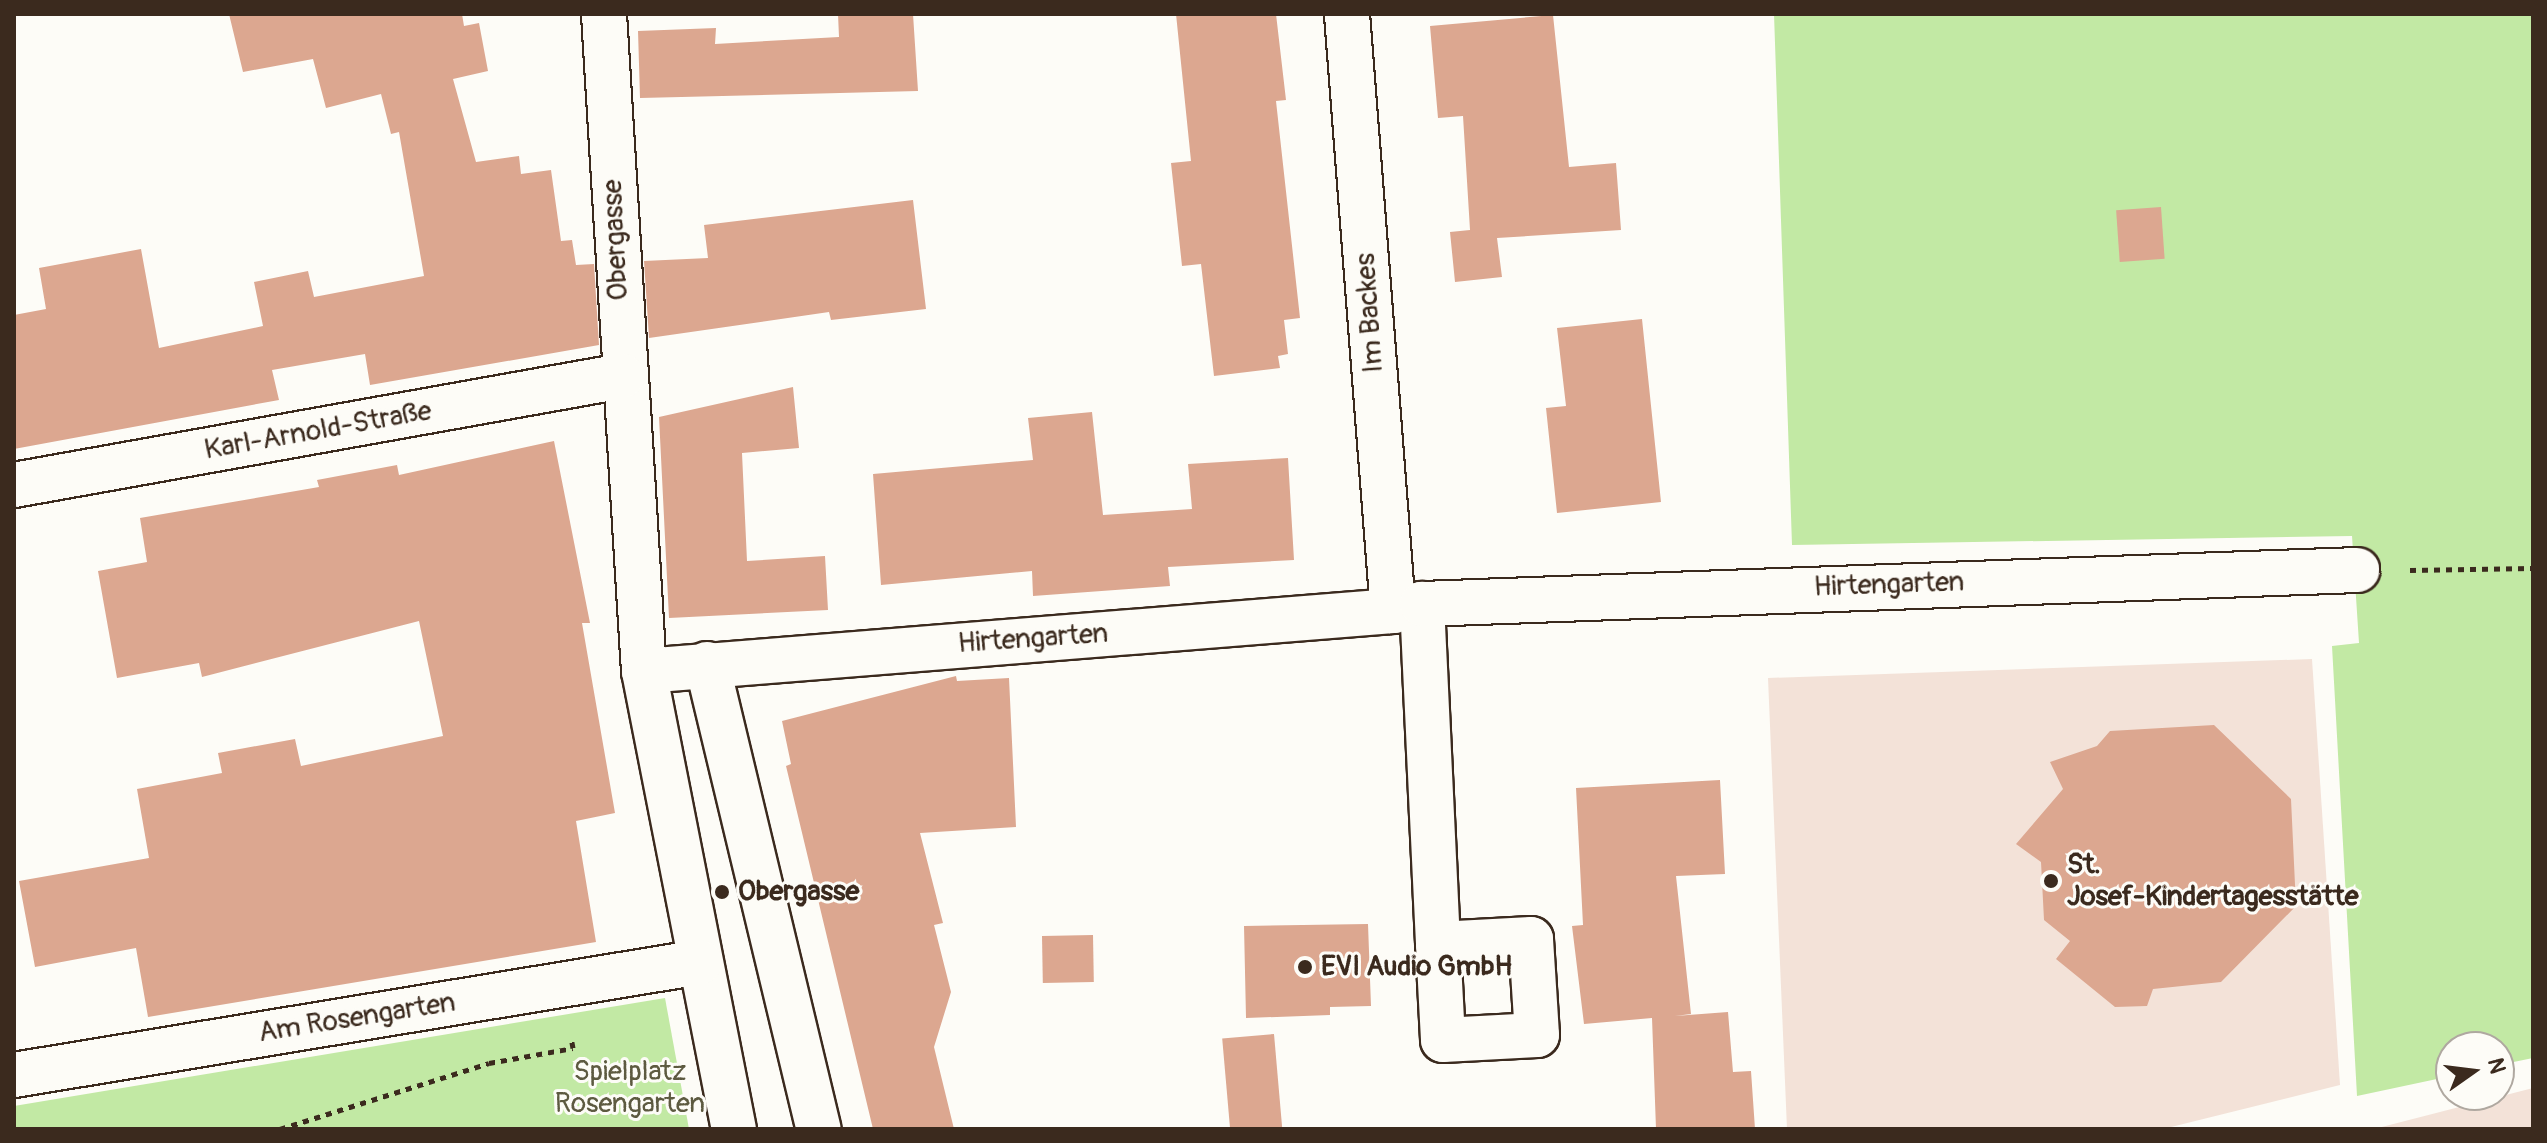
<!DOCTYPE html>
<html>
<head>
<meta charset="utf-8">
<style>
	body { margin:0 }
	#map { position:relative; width:2547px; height:1143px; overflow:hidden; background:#fdfcf7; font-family:Pangolin,sans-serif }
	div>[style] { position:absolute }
	.built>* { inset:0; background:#f3e2d8 }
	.green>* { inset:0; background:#c2e9a4 }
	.building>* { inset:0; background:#dca790; transform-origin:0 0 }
	.path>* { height:5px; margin-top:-2.5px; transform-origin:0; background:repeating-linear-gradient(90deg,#3b2a1e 0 6px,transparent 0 12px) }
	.roads { filter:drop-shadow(2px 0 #3b2a1e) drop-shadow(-2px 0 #3b2a1e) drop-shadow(0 2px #3b2a1e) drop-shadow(0 -2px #3b2a1e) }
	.minor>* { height:44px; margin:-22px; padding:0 22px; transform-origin:22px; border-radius:22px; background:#fdfcf7 }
	.dots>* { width:22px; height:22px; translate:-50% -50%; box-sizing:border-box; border:4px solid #fdfcf7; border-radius:50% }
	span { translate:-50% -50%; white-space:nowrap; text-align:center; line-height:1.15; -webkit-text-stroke:6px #fdfcf7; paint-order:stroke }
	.street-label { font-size:28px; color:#3b2a1e }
	.poi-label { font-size:28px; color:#3b2a1e; font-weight:700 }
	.left { translate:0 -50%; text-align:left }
	.park-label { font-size:28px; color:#5d5a40 }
	.frame { position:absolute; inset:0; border:16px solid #3b2a1e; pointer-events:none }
	.north { position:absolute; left:2435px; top:1031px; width:80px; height:80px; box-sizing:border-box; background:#fdfcf7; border:2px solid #afa8a0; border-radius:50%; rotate:76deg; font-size:22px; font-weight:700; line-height:32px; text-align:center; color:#3b2a1e }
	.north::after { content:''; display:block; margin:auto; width:28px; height:36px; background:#3b2a1e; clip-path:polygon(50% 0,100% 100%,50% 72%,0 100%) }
</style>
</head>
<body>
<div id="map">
	<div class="built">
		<div style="clip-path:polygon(2312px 659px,2340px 1085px,2163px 1129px,1787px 1129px,1768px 678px)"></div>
		<div style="clip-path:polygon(2533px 1088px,2533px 1129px,2374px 1129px)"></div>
	</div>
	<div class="green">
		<div style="clip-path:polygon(1774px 14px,2533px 14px,2533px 1058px,2499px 1065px,2499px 1047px,2451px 1047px,2451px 1076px,2357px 1096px,2332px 646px,2359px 643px,2352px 536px,1792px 545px)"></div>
		<div style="clip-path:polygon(665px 998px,689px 1129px,14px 1129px,14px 1106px)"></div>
	</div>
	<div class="building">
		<div style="clip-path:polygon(229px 14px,462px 14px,464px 26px,479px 23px,488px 71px,453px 79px,476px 162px,519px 156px,521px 174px,551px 170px,561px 241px,572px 240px,576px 265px,594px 264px,599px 345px,370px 385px,365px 354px,272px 370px,279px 400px,14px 449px,14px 315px,46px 309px,39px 268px,141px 249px,159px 348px,263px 326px,254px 282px,308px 271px,314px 297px,424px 276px,399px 132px,391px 134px,381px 94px,326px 108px,313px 59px,243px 72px)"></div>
		<div style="clip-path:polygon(838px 14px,913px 14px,918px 91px,640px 98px,638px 31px,716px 28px,715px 44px,839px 37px)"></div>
		<div style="clip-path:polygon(1176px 14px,1276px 14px,1286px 100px,1276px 101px,1300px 318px,1284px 320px,1288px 354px,1278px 356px,1280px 368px,1214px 376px,1201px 264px,1182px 266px,1171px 163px,1191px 161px)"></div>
		<div style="clip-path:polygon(1553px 15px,1569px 167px,1616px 163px,1621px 230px,1497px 238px,1502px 277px,1455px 282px,1450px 232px,1470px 230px,1463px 116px,1438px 118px,1430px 26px)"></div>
		<div style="clip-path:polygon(913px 200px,926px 309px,831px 320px,829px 312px,649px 338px,644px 261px,708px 258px,704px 225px)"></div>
		<div style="left:2161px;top:207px;width:52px;height:45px;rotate:86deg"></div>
		<div style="clip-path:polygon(1642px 319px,1661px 502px,1557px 513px,1546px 408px,1566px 406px,1557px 328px)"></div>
		<div style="clip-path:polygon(793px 387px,799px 448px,742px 453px,747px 561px,825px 556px,828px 610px,669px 618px,659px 417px)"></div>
		<div style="clip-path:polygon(1092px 412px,1103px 515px,1192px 509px,1188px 464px,1288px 458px,1294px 560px,1168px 567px,1170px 586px,1033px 596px,1032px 571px,881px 585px,873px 474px,1033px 460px,1028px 418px)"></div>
		<div style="clip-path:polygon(554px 441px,590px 623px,582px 623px,615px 813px,576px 821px,596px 942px,148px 1017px,136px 948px,35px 967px,19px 881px,149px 858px,137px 789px,222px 773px,218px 753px,295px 739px,301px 766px,443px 736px,419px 621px,202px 677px,199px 663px,117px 678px,98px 571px,147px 562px,140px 518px,319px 487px,317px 480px,397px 465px,399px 475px)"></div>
		<div style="clip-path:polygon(956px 676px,957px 681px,1009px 678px,1016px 827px,920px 833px,943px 923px,934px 925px,951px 992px,934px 1047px,954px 1129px,873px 1129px,786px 766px,791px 764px,782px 721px)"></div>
		<div style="clip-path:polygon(2214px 725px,2291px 799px,2296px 906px,2221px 982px,2153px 989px,2147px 1006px,2115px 1007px,2056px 959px,2070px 941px,2044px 920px,2041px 862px,2016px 844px,2063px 789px,2050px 762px,2097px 746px,2110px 731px)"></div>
		<div style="clip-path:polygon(1720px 780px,1725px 874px,1676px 876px,1691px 1014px,1675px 1016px,1728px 1012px,1733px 1072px,1751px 1071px,1755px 1129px,1656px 1129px,1652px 1018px,1584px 1024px,1572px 926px,1583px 925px,1576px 788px)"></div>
		<div style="clip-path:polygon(1368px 924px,1371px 1006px,1330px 1007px,1330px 1015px,1246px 1018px,1244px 926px)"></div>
		<div style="left:1093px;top:935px;width:47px;height:51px;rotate:89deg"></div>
		<div style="left:1274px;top:1034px;width:95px;height:52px;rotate:85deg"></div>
	</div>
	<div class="path">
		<div style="left:2410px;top:570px;width:123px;rotate:-0.9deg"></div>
		<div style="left:280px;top:1129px;width:219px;rotate:-17.5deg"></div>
		<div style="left:489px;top:1063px;width:85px;rotate:-10.1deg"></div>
		<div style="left:573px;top:1048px;width:11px;rotate:-100deg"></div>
	</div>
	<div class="roads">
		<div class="minor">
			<div style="left:604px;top:14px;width:658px;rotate:86.52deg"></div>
			<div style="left:644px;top:671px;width:467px;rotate:78.9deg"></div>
			<div style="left:1347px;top:14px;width:599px;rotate:85.59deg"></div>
			<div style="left:14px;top:485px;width:618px;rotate:-10.16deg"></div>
			<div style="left:1422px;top:604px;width:340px;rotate:87.3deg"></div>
			<div style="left:1438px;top:944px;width:96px;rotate:87deg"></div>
			<div style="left:1443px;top:1040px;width:94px;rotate:-3deg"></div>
			<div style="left:1537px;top:1035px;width:96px;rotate:-93.6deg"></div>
			<div style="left:1531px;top:939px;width:93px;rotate:176.9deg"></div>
			<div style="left:707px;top:664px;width:478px;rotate:76.5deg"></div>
			<div style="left:644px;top:671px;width:751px;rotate:-4.58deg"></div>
			<div style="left:1393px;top:611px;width:30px;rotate:-14deg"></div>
			<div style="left:1422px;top:604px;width:936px;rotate:-2.08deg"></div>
			<div style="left:14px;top:1075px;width:695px;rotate:-9.35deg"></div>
		</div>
	</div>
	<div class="dots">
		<div style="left:2051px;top:881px;background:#3b2a1e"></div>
		<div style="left:722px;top:892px;background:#3b2a1e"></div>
		<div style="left:1305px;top:967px;background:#3b2a1e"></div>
	</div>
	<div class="street-label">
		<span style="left:616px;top:240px;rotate:-93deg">Obergasse</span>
		<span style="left:1370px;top:313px;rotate:-94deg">Im Backes</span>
		<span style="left:318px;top:431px;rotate:-10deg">Karl-Arnold-Straße</span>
		<span style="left:1889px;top:585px;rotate:-2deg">Hirtengarten</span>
		<span style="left:1033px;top:639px;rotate:-4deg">Hirtengarten</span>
		<span style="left:357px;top:1018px;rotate:-9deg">Am Rosengarten</span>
	</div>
	<div class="poi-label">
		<span class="left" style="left:2067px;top:881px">St.<br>Josef-Kindertagesstätte</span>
		<span class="left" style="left:738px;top:892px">Obergasse</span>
		<span class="left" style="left:1321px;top:967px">EVI Audio GmbH</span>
	</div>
	<div class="park-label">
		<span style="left:630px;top:1088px">Spielplatz<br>Rosengarten</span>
	</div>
	<div class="frame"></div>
	<div class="north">N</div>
</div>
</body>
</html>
